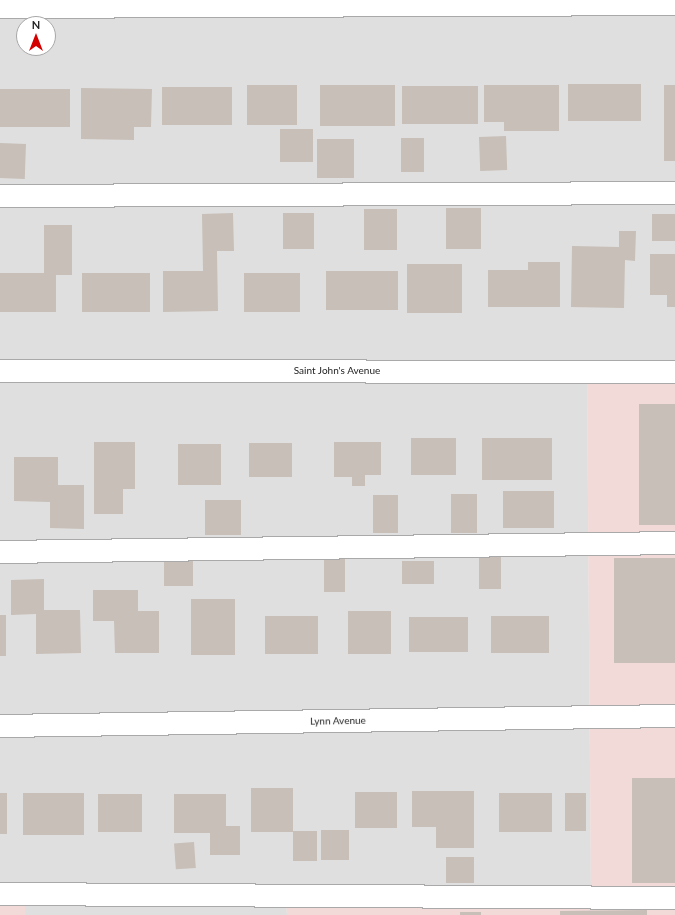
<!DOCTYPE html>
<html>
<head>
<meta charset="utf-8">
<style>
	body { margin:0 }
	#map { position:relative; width:675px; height:915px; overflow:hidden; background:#f2efe9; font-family:Lato,sans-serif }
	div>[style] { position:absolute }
	.residential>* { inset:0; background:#e0dfdf }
	.commercial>* { inset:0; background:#f2dad9; transform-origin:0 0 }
	.building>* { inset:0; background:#c7bfb8; transform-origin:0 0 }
	.roads { filter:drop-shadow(1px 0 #a9a9a9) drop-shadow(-1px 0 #a9a9a9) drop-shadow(0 1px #a9a9a9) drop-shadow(0 -1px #a9a9a9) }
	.minor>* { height:22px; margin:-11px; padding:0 11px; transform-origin:11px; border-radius:11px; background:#fff }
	span { translate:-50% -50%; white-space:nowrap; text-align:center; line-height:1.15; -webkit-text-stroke:3px #fff; paint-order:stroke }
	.street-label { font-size:10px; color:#222 }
	.north { position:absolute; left:16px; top:16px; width:40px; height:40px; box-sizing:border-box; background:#fff; border:1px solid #a7a7a7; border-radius:50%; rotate:0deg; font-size:11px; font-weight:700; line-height:16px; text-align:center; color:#222 }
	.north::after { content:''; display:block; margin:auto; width:14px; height:18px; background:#d40000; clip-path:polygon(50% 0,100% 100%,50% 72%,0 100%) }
</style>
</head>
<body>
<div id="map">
	<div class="residential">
		<div style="clip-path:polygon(evenodd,0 0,675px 0,675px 372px,587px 372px,591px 897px,286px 896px,287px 915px,25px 915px,25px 894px,0 894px,0 0,24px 24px,48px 24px,48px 48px,24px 48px,24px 24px)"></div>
	</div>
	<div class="commercial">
		<div style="clip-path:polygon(587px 372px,675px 372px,675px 915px,287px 915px,286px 896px,591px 897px)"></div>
		<div style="left:0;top:894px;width:25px;height:21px"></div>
	</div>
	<div class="building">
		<div style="left:568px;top:84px;width:73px;height:37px"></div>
		<div style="left:247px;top:85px;width:50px;height:40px"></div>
		<div style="left:320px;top:85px;width:75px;height:41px"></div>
		<div style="clip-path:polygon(484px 85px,559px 85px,559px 131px,504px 131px,504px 122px,484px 122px)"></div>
		<div style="left:664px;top:85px;width:11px;height:76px"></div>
		<div style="left:402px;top:86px;width:76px;height:38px"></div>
		<div style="left:162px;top:87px;width:70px;height:38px"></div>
		<div style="clip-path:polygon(81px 88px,152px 89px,151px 127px,134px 127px,134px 140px,81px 139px)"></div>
		<div style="left:0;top:89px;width:70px;height:38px"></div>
		<div style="left:280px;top:129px;width:33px;height:33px"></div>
		<div style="left:506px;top:136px;width:34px;height:27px;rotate:88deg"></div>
		<div style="left:401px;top:138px;width:23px;height:34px"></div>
		<div style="left:317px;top:139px;width:37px;height:39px"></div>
		<div style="left:0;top:143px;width:26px;height:35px;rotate:2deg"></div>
		<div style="left:446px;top:208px;width:35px;height:41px"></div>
		<div style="left:364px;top:209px;width:33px;height:41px"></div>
		<div style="clip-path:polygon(233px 213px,234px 251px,217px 251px,218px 311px,163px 312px,163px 271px,203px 271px,202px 214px)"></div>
		<div style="left:283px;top:213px;width:31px;height:36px"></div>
		<div style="left:652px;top:214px;width:23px;height:27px"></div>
		<div style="clip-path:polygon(44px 225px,72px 225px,72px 275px,56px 275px,56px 312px,0 312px,0 273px,44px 273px)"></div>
		<div style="clip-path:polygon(619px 231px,636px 231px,635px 261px,625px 260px,624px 308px,571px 307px,572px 246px,619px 247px)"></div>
		<div style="clip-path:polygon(650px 254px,675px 254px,675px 307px,667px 307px,667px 295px,650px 295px)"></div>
		<div style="clip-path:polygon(528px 262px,560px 262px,560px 307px,488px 307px,488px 270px,528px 270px)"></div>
		<div style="left:407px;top:264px;width:55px;height:49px"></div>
		<div style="left:326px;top:271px;width:72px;height:39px"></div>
		<div style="left:82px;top:273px;width:68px;height:39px"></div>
		<div style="left:244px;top:273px;width:56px;height:39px"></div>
		<div style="left:639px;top:404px;width:36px;height:121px"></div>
		<div style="left:411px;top:438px;width:45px;height:37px"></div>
		<div style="left:482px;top:438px;width:70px;height:42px"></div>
		<div style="clip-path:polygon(94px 442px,135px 442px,135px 489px,123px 489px,123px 514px,94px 514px)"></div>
		<div style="clip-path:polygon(334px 442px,381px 442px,381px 475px,365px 475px,365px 486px,352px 486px,352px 477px,334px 477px)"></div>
		<div style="left:249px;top:443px;width:43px;height:34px"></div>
		<div style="left:178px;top:444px;width:43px;height:41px"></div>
		<div style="clip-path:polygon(14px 457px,58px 457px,58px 485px,84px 485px,84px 529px,50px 528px,50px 502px,14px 501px)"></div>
		<div style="left:503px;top:491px;width:51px;height:37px"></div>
		<div style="left:451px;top:494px;width:26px;height:39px"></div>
		<div style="left:373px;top:495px;width:25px;height:38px"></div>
		<div style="left:205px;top:500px;width:36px;height:35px"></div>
		<div style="left:164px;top:557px;width:29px;height:29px"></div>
		<div style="left:501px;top:557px;width:32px;height:22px;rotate:90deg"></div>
		<div style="left:324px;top:558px;width:21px;height:34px"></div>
		<div style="left:614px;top:558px;width:61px;height:105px"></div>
		<div style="left:402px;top:561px;width:32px;height:23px"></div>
		<div style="clip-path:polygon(44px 579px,44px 610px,80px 610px,81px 653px,36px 654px,36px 614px,11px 615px,11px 580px)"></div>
		<div style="clip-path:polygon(93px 590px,138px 590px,138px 611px,159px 611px,159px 653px,115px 653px,114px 621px,93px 621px)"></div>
		<div style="left:191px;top:599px;width:44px;height:56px"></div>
		<div style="left:348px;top:611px;width:43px;height:43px"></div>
		<div style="left:0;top:615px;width:6px;height:41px"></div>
		<div style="left:265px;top:616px;width:53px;height:38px"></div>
		<div style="left:491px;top:616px;width:58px;height:37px"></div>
		<div style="left:409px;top:617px;width:59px;height:35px"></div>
		<div style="left:632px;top:778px;width:43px;height:105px"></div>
		<div style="clip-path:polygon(251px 788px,293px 788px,293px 831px,317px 831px,317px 861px,293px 861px,293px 832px,251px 832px)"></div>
		<div style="clip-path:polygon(412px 791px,474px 791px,474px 848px,436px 848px,436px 827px,412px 827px)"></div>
		<div style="left:355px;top:792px;width:42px;height:36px"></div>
		<div style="left:0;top:793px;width:7px;height:41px"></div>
		<div style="left:23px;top:793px;width:61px;height:42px"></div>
		<div style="left:499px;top:793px;width:53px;height:39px"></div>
		<div style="left:565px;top:793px;width:21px;height:38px"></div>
		<div style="left:98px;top:794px;width:44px;height:38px"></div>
		<div style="clip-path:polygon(174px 794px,226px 794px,226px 826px,240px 826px,240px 855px,210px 855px,210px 833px,174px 833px)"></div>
		<div style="left:321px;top:830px;width:28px;height:30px"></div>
		<div style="left:194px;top:842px;width:26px;height:20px;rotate:86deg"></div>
		<div style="left:446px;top:857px;width:28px;height:26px"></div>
		<div style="clip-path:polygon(647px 910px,647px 915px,560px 915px,560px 911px)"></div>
		<div style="left:460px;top:912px;width:21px;height:3px"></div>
	</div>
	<div class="roads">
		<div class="minor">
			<div style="left:0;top:7px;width:675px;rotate:-0.25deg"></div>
			<div style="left:0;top:196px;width:675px;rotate:-0.25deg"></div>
			<div style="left:0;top:371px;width:675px;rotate:0.08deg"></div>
			<div style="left:0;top:552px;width:675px;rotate:-0.76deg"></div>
			<div style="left:0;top:726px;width:675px;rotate:-0.85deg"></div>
			<div style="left:0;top:894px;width:675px;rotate:0.34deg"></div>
		</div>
	</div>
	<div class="street-label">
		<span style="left:337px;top:371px">Saint John's Avenue</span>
		<span style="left:338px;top:721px;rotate:-1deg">Lynn Avenue</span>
	</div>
	<div class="north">N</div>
</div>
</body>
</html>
